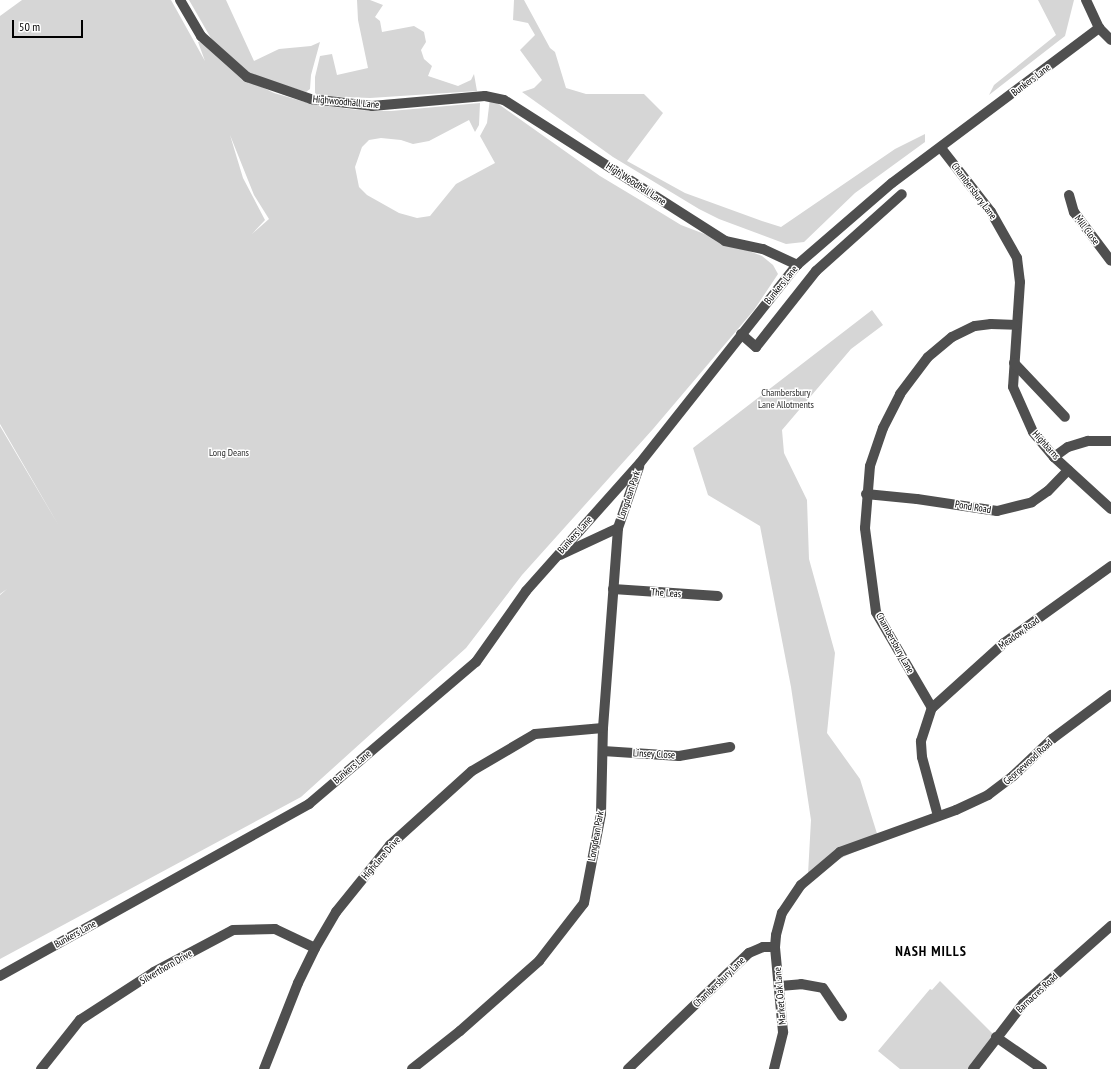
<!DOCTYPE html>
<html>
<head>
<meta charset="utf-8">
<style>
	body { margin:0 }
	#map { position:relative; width:1111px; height:1069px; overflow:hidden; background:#fff; font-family:"PT Sans Narrow",sans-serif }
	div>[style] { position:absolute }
	.green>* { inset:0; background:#d6d6d6 }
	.minor>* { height:10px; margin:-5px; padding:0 5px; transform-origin:5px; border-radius:5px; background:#4f4f4f }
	span { translate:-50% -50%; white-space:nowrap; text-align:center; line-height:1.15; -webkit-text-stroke:3px #fff; paint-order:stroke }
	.street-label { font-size:10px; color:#000 }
	.park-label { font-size:10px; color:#2d2d2d }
	.district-label { font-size:14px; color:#000; font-weight:700; letter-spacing:1px }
	.scale { position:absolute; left:12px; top:20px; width:71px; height:18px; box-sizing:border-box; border:2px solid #000; border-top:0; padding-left:5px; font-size:12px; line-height:14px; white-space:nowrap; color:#000; -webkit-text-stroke:3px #fff; paint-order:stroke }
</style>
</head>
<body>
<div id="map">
	<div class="green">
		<div style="clip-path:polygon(evenodd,22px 0,171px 0,205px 61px,198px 42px,203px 41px,244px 78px,274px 93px,312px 104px,357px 110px,391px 111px,480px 103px,479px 125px,475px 132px,469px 120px,429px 141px,413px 144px,401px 140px,381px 138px,369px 140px,362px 147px,355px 167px,359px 187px,367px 195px,399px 213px,417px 218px,430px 216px,456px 184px,495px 163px,480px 136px,487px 123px,490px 98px,600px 176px,635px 197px,681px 225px,762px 256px,773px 265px,778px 274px,754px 310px,653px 429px,522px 575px,466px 648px,301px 797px,0 959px,0 595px,7px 589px,0 594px,0 426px,59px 526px,0 424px,0 16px,22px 0,230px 135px,254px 195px,269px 219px,252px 234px,265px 220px,243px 178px,230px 135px)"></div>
		<div style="clip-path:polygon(189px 0,226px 0,254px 61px,279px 49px,311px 46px,320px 42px,311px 75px,310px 89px,306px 92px,252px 75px,212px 40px)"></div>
		<div style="clip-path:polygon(357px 0,370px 0,383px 5px,375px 17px,380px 21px,382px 32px,414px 26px,424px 32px,426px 42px,421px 50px,424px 59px,432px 66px,428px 76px,458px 86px,471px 80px,474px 74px,477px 91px,370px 98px,319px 96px,315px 93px,315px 77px,320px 56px,332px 54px,337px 75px,368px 68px,358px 20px)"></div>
		<div style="clip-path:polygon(514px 0,524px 0,550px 48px,555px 52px,566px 88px,586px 94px,644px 94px,663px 113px,627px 161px,685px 193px,762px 221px,781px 227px,895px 149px,925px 134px,925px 142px,855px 193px,804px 242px,786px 244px,719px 219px,699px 209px,613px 157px,522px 92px,534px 88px,542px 80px,520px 50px,535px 35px,528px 23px,513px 20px)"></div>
		<div style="clip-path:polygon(1038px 0,1074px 0,1065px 36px,989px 95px,994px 85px,1056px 35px)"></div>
		<div style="clip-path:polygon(872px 310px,883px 325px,851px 349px,782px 430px,784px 453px,807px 500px,809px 559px,835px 653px,827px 733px,860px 779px,879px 840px,808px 874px,811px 820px,791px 687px,760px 526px,708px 495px,693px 448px)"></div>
		<div style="clip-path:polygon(940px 981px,996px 1037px,973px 1069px,900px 1069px,878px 1051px,930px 989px,932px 990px)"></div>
	</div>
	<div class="minor">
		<div style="left:180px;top:0;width:42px;rotate:59.7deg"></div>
		<div style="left:201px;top:36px;width:62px;rotate:41.7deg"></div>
		<div style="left:247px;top:77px;width:68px;rotate:19deg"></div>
		<div style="left:311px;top:99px;width:61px;rotate:6.5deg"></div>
		<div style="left:372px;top:106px;width:113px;rotate:-5.1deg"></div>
		<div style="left:485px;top:96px;width:19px;rotate:12deg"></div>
		<div style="left:504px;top:100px;width:262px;rotate:32.5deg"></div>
		<div style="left:725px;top:241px;width:39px;rotate:12deg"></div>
		<div style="left:763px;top:249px;width:38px;rotate:25deg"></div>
		<div style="left:1086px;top:0;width:31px;rotate:65deg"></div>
		<div style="left:1099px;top:28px;width:17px;rotate:45deg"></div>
		<div style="left:941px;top:148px;width:81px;rotate:52deg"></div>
		<div style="left:991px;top:212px;width:53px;rotate:60.5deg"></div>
		<div style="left:1017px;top:258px;width:24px;rotate:83deg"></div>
		<div style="left:1020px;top:282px;width:105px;rotate:93.8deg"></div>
		<div style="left:1013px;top:387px;width:49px;rotate:66deg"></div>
		<div style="left:1033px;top:432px;width:33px;rotate:50deg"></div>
		<div style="left:1054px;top:457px;width:77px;rotate:42.4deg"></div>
		<div style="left:1069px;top:195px;width:18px;rotate:74deg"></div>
		<div style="left:1074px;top:212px;width:61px;rotate:52.9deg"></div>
		<div style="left:741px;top:334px;width:20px;rotate:41deg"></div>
		<div style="left:756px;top:347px;width:97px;rotate:-51.7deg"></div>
		<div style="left:816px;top:271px;width:115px;rotate:-41.8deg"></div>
		<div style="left:1014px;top:363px;width:74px;rotate:46.6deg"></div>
		<div style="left:1054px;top:457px;width:17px;rotate:-36deg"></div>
		<div style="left:1068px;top:447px;width:21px;rotate:-17deg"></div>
		<div style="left:1088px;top:441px;width:23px"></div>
		<div style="left:866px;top:494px;width:51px;rotate:5.6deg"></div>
		<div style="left:917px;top:499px;width:81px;rotate:8.5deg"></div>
		<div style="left:997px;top:511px;width:36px;rotate:-14deg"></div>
		<div style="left:1032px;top:502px;width:19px;rotate:-35deg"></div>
		<div style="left:1048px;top:491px;width:29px;rotate:-46deg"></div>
		<div style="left:560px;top:555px;width:64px;rotate:-25deg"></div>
		<div style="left:613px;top:589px;width:105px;rotate:3.8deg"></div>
		<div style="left:932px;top:708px;width:97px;rotate:-42.1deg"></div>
		<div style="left:1004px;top:643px;width:132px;rotate:-35.7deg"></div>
		<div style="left:603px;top:751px;width:76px;rotate:3.8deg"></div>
		<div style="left:679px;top:756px;width:52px;rotate:-10deg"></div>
		<div style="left:938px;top:816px;width:61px;rotate:-105.2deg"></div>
		<div style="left:922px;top:757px;width:16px;rotate:-94deg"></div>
		<div style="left:921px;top:741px;width:35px;rotate:-72deg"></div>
		<div style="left:932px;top:708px;width:111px;rotate:-120.3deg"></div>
		<div style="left:876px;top:612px;width:85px;rotate:-97.5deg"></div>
		<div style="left:865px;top:528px;width:62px;rotate:-85.4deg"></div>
		<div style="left:870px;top:466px;width:40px;rotate:-71.1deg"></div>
		<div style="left:883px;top:428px;width:38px;rotate:-63deg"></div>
		<div style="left:900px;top:394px;width:46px;rotate:-52.9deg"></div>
		<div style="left:928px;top:357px;width:31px;rotate:-40deg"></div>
		<div style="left:952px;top:337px;width:25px;rotate:-26deg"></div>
		<div style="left:975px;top:326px;width:16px;rotate:-7deg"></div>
		<div style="left:991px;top:324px;width:25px;rotate:2deg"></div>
		<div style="left:0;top:976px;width:354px;rotate:-29.1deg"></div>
		<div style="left:309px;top:804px;width:219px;rotate:-40.4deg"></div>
		<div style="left:476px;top:662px;width:87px;rotate:-54.8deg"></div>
		<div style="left:526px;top:591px;width:171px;rotate:-48.3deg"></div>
		<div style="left:640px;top:463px;width:253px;rotate:-51.6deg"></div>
		<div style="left:797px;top:265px;width:125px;rotate:-40.8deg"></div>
		<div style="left:892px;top:183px;width:259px;rotate:-36.8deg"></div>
		<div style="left:780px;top:986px;width:21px;rotate:-5deg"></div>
		<div style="left:801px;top:984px;width:22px;rotate:10deg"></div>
		<div style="left:823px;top:988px;width:34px;rotate:56deg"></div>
		<div style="left:996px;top:1037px;width:56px;rotate:34.8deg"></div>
		<div style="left:41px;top:1069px;width:63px;rotate:-51.5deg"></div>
		<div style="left:80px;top:1020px;width:88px;rotate:-33deg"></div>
		<div style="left:154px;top:972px;width:89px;rotate:-28deg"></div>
		<div style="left:233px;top:930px;width:42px;rotate:-1.4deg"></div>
		<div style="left:275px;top:929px;width:44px;rotate:25.4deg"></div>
		<div style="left:264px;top:1069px;width:92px;rotate:-68.4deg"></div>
		<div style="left:298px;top:983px;width:39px;rotate:-64deg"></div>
		<div style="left:315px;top:948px;width:42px;rotate:-59.7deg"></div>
		<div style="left:336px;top:912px;width:86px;rotate:-51.1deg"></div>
		<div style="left:390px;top:845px;width:110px;rotate:-42.1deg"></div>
		<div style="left:472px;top:771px;width:73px;rotate:-30.4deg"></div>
		<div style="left:535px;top:734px;width:68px;rotate:-5deg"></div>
		<div style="left:412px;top:1069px;width:61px;rotate:-38.4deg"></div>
		<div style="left:460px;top:1031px;width:106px;rotate:-41.5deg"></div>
		<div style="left:539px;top:961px;width:73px;rotate:-52.2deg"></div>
		<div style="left:584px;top:903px;width:91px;rotate:-79.2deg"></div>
		<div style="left:601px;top:814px;width:86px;rotate:-88.7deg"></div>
		<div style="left:603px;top:728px;width:201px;rotate:-85.7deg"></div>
		<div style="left:618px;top:528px;width:65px;rotate:-71deg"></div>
		<div style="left:628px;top:1069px;width:168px;rotate:-43.8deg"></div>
		<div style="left:749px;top:953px;width:15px;rotate:-23deg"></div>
		<div style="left:763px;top:947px;width:12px"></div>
		<div style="left:774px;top:1069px;width:38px;rotate:-76deg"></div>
		<div style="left:783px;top:1032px;width:85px;rotate:-95.4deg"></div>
		<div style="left:775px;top:947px;width:12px;rotate:-85deg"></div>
		<div style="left:776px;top:935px;width:23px;rotate:-75deg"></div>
		<div style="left:782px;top:913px;width:34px;rotate:-56deg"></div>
		<div style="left:801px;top:885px;width:51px;rotate:-40.2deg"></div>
		<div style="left:840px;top:852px;width:123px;rotate:-19.9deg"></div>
		<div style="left:956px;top:810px;width:35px;rotate:-25deg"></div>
		<div style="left:988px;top:795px;width:31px;rotate:-37deg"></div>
		<div style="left:1013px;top:776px;width:54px;rotate:-43.5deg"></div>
		<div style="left:1052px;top:739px;width:74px;rotate:-36.7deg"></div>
		<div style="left:973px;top:1069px;width:82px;rotate:-52.4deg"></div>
		<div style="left:1023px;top:1004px;width:118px;rotate:-41.6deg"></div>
	</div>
	<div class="street-label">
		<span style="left:1031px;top:80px;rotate:-37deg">Bunkers Lane</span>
		<span style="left:346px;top:102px;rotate:5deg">Highwoodhall Lane</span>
		<span style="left:636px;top:184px;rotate:33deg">High Woodhall Lane</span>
		<span style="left:974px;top:191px;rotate:53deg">Chambersbury Lane</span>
		<span style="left:1087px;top:230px;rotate:53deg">Mill Close</span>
		<span style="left:781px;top:285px;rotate:-51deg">Bunkers Lane</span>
		<span style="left:1046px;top:445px;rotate:48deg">Highbarns</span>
		<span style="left:629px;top:495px;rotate:-71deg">Longdean Park</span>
		<span style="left:973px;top:507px;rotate:9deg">Pond Road</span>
		<span style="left:575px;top:535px;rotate:-48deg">Bunkers Lane</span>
		<span style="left:666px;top:593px;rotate:4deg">The Leas</span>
		<span style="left:1019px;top:633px;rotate:-36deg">Meadow Road</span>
		<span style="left:895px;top:643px;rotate:61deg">Chambersbury Lane</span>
		<span style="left:654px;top:754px;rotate:3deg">Linsey Close</span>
		<span style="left:1028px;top:762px;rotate:-42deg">Georgewood Road</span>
		<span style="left:352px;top:767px;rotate:-40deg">Bunkers Lane</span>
		<span style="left:596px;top:836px;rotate:-80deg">Longdean Park</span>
		<span style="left:381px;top:858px;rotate:-49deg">Highclere Drive</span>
		<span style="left:75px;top:934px;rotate:-29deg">Bunkers Lane</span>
		<span style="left:166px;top:967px;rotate:-30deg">Silverthorn Drive</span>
		<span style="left:719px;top:982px;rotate:-44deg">Chambersbury Lane</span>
		<span style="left:1037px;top:993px;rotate:-43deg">Barnacres Road</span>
		<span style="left:780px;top:996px;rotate:-95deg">Market Oak Lane</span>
	</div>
	<div class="park-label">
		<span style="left:786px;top:398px">Chambersbury<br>Lane Allotments</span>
		<span style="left:229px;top:453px">Long Deans</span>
	</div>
	<div class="district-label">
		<span style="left:931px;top:951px">NASH MILLS</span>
	</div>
	<div class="scale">50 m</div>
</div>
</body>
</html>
